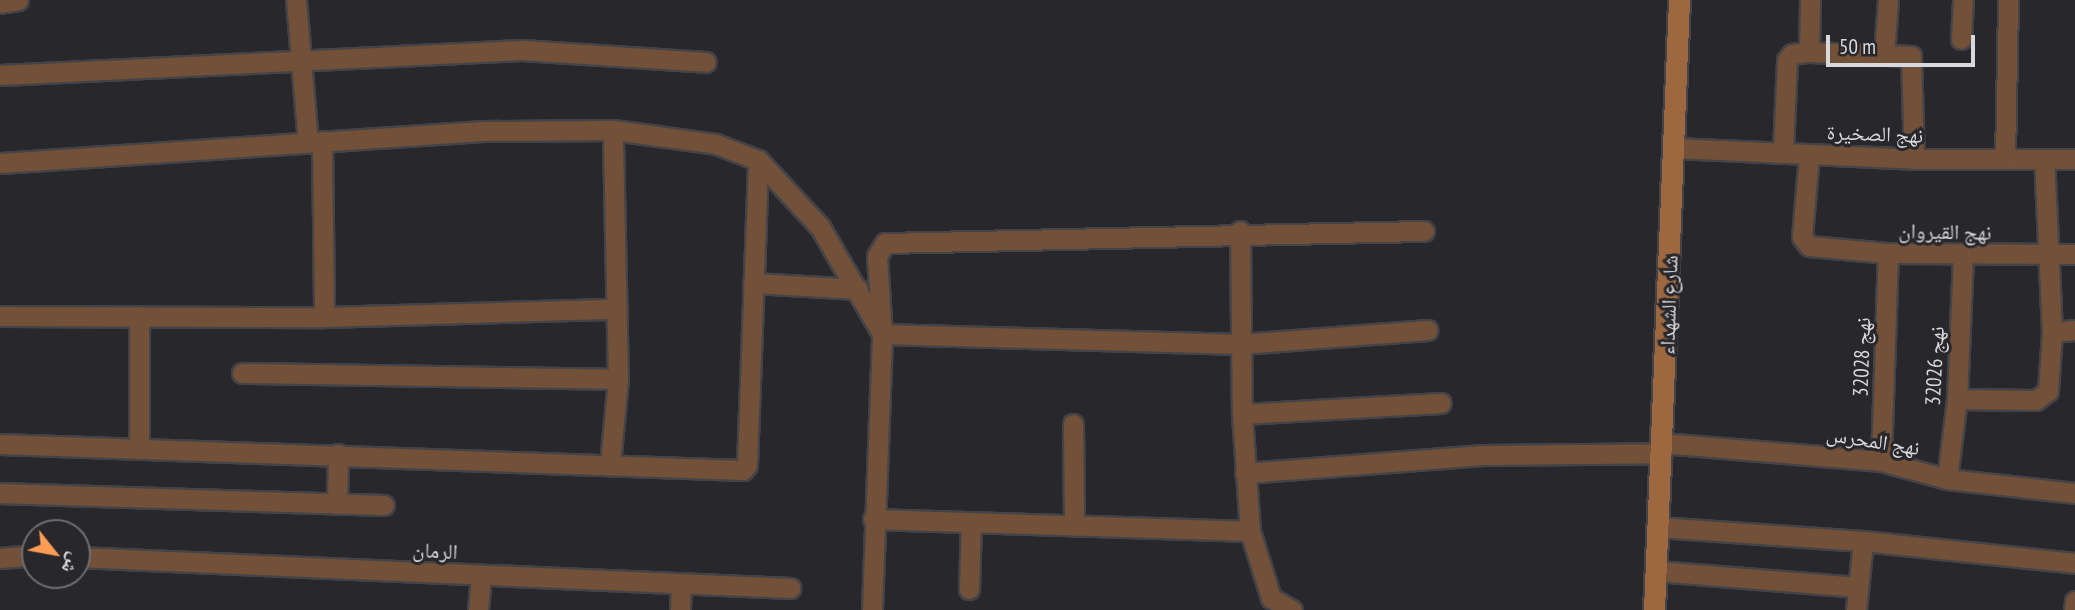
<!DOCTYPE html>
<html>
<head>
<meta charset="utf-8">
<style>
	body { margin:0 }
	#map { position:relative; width:2075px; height:610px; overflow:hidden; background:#27272c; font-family:"PT Sans Narrow","Noto Naskh Arabic",sans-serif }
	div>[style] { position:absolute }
	.roads { filter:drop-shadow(2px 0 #434348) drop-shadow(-2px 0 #434348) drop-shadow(0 2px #434348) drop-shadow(0 -2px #434348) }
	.street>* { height:19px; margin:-9.5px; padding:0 9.5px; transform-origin:9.5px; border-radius:9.5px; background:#735139 }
	.secondary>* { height:21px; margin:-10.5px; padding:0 10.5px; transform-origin:10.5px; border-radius:10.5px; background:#9d6740 }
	span { translate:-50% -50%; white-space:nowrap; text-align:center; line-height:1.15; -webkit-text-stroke:6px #27272c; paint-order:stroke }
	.street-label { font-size:21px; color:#d8d9dc }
	.north { position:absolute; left:21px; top:519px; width:70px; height:70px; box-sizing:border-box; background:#27272c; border:2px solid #6e6e72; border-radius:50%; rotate:121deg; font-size:19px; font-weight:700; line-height:28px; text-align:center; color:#d8d9dc }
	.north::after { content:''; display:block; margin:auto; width:24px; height:32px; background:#fc9d53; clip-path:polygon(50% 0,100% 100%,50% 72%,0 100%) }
	.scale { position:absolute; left:1826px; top:35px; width:149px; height:32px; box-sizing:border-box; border:4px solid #d8d9dc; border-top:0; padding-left:9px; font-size:21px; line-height:24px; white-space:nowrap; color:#d8d9dc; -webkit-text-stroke:5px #27272c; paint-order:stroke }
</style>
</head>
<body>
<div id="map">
	<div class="roads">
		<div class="street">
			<div style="left:296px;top:0;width:143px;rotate:85.2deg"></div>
			<div style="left:1810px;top:0;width:52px;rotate:91.1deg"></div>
			<div style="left:1809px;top:52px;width:102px;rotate:2.2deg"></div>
			<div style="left:1911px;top:56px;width:103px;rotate:88.3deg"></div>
			<div style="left:0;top:3px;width:18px;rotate:-9deg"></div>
			<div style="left:1961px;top:39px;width:39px;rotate:-87deg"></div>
			<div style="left:1884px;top:55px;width:55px;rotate:-85.8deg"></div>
			<div style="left:0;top:75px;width:523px;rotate:-2.74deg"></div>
			<div style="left:522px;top:50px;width:184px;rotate:3.7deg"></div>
			<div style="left:322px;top:141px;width:176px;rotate:89.3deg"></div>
			<div style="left:1675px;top:148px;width:239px;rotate:2.6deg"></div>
			<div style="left:1914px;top:159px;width:161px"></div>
			<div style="left:1783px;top:152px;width:92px;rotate:-87.5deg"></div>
			<div style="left:1787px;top:60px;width:8px;rotate:-50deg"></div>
			<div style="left:1792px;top:54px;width:17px;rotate:-7deg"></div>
			<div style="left:1809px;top:155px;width:82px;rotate:94.9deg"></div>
			<div style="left:1802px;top:237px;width:11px;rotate:52deg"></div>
			<div style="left:1809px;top:246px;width:79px;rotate:5.1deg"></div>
			<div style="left:1888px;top:253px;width:187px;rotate:0.3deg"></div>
			<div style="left:2005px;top:159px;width:159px;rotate:-88.9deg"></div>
			<div style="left:0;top:163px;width:484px;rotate:-3.8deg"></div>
			<div style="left:483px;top:131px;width:130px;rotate:-0.4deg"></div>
			<div style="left:613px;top:130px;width:104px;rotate:7.7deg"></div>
			<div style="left:716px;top:144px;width:45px;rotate:20.9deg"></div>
			<div style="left:758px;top:160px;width:91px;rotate:47.2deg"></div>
			<div style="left:820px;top:227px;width:124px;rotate:59.9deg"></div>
			<div style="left:882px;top:334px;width:359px;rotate:1.6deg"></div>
			<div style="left:1241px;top:344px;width:187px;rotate:-4.3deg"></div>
			<div style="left:1240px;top:231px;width:183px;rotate:89.4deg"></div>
			<div style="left:1242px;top:414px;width:117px;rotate:86.1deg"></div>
			<div style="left:1250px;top:531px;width:70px;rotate:72.6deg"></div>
			<div style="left:1271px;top:598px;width:24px;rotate:30deg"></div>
			<div style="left:753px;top:283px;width:105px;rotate:3.3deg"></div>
			<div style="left:0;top:316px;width:324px;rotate:0.2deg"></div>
			<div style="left:324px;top:317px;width:293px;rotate:-1.6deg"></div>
			<div style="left:2052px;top:332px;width:23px;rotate:-5deg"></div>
			<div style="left:242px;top:373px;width:376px;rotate:0.9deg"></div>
			<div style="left:1957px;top:399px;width:79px;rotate:0.7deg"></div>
			<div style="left:2036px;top:400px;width:15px;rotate:-37deg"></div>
			<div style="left:2048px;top:391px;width:59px;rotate:-86.1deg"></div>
			<div style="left:2052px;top:332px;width:173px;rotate:-92.6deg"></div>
			<div style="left:1242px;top:414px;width:199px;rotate:-3.2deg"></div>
			<div style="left:1073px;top:424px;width:102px;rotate:89.4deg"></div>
			<div style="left:1662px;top:443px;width:220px;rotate:4.7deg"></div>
			<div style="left:1881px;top:461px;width:68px;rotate:15.3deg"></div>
			<div style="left:1947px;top:479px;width:129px;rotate:6.2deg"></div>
			<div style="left:0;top:444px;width:743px;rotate:2deg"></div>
			<div style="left:743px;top:470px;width:6px;rotate:-51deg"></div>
			<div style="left:747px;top:465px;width:305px;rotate:-87.9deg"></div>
			<div style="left:139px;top:447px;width:131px;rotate:-90deg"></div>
			<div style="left:1881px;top:461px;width:208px;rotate:-88.1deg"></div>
			<div style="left:610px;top:464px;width:85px;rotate:-84.6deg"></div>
			<div style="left:618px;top:379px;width:249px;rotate:-91.2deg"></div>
			<div style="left:1245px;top:473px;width:239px;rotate:-4.3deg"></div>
			<div style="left:1483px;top:455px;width:179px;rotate:-0.6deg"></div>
			<div style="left:1947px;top:479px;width:81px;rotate:-82.9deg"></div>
			<div style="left:1957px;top:399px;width:144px;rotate:-87.6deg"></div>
			<div style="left:0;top:493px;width:384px;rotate:1.8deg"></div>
			<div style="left:337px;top:504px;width:50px;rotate:-88.9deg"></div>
			<div style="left:873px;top:519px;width:377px;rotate:1.8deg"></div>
			<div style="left:1658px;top:527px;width:205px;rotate:3.9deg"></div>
			<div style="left:1863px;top:541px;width:213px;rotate:5.9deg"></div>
			<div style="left:77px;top:557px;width:714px;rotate:2.49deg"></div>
			<div style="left:0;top:558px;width:35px;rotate:-5deg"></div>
			<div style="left:1656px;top:571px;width:203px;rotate:4.5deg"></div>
			<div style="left:969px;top:589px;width:66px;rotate:-88.3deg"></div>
			<div style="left:478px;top:610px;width:34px;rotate:-85deg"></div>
			<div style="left:680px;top:610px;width:24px;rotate:-88deg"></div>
			<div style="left:872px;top:610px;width:276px;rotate:-87.9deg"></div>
			<div style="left:882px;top:334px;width:78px;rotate:-93.7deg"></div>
			<div style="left:877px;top:256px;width:15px;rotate:-58deg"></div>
			<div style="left:885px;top:243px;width:539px;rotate:-1.28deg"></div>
			<div style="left:1856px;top:610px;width:69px;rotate:-84.2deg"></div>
			<div style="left:2074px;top:610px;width:9px;rotate:-84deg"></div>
		</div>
		<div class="secondary">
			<div style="left:1654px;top:610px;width:611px;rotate:-87.65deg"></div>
		</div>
	</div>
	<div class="street-label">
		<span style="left:1875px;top:134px;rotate:2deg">نهج الصخيرة</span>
		<span style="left:1945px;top:232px;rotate:1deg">نهج القيروان</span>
		<span style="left:1669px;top:305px;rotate:-88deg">شارع الشهداء</span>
		<span style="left:1862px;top:357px;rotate:-88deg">نهج 32028</span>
		<span style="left:1935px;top:366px;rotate:-87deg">نهج 32026</span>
		<span style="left:1873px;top:441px;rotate:9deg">نهج المحرس</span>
		<span style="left:435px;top:551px;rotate:3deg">الرمان</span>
	</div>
	<div class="north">ش</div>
	<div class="scale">50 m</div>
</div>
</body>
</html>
